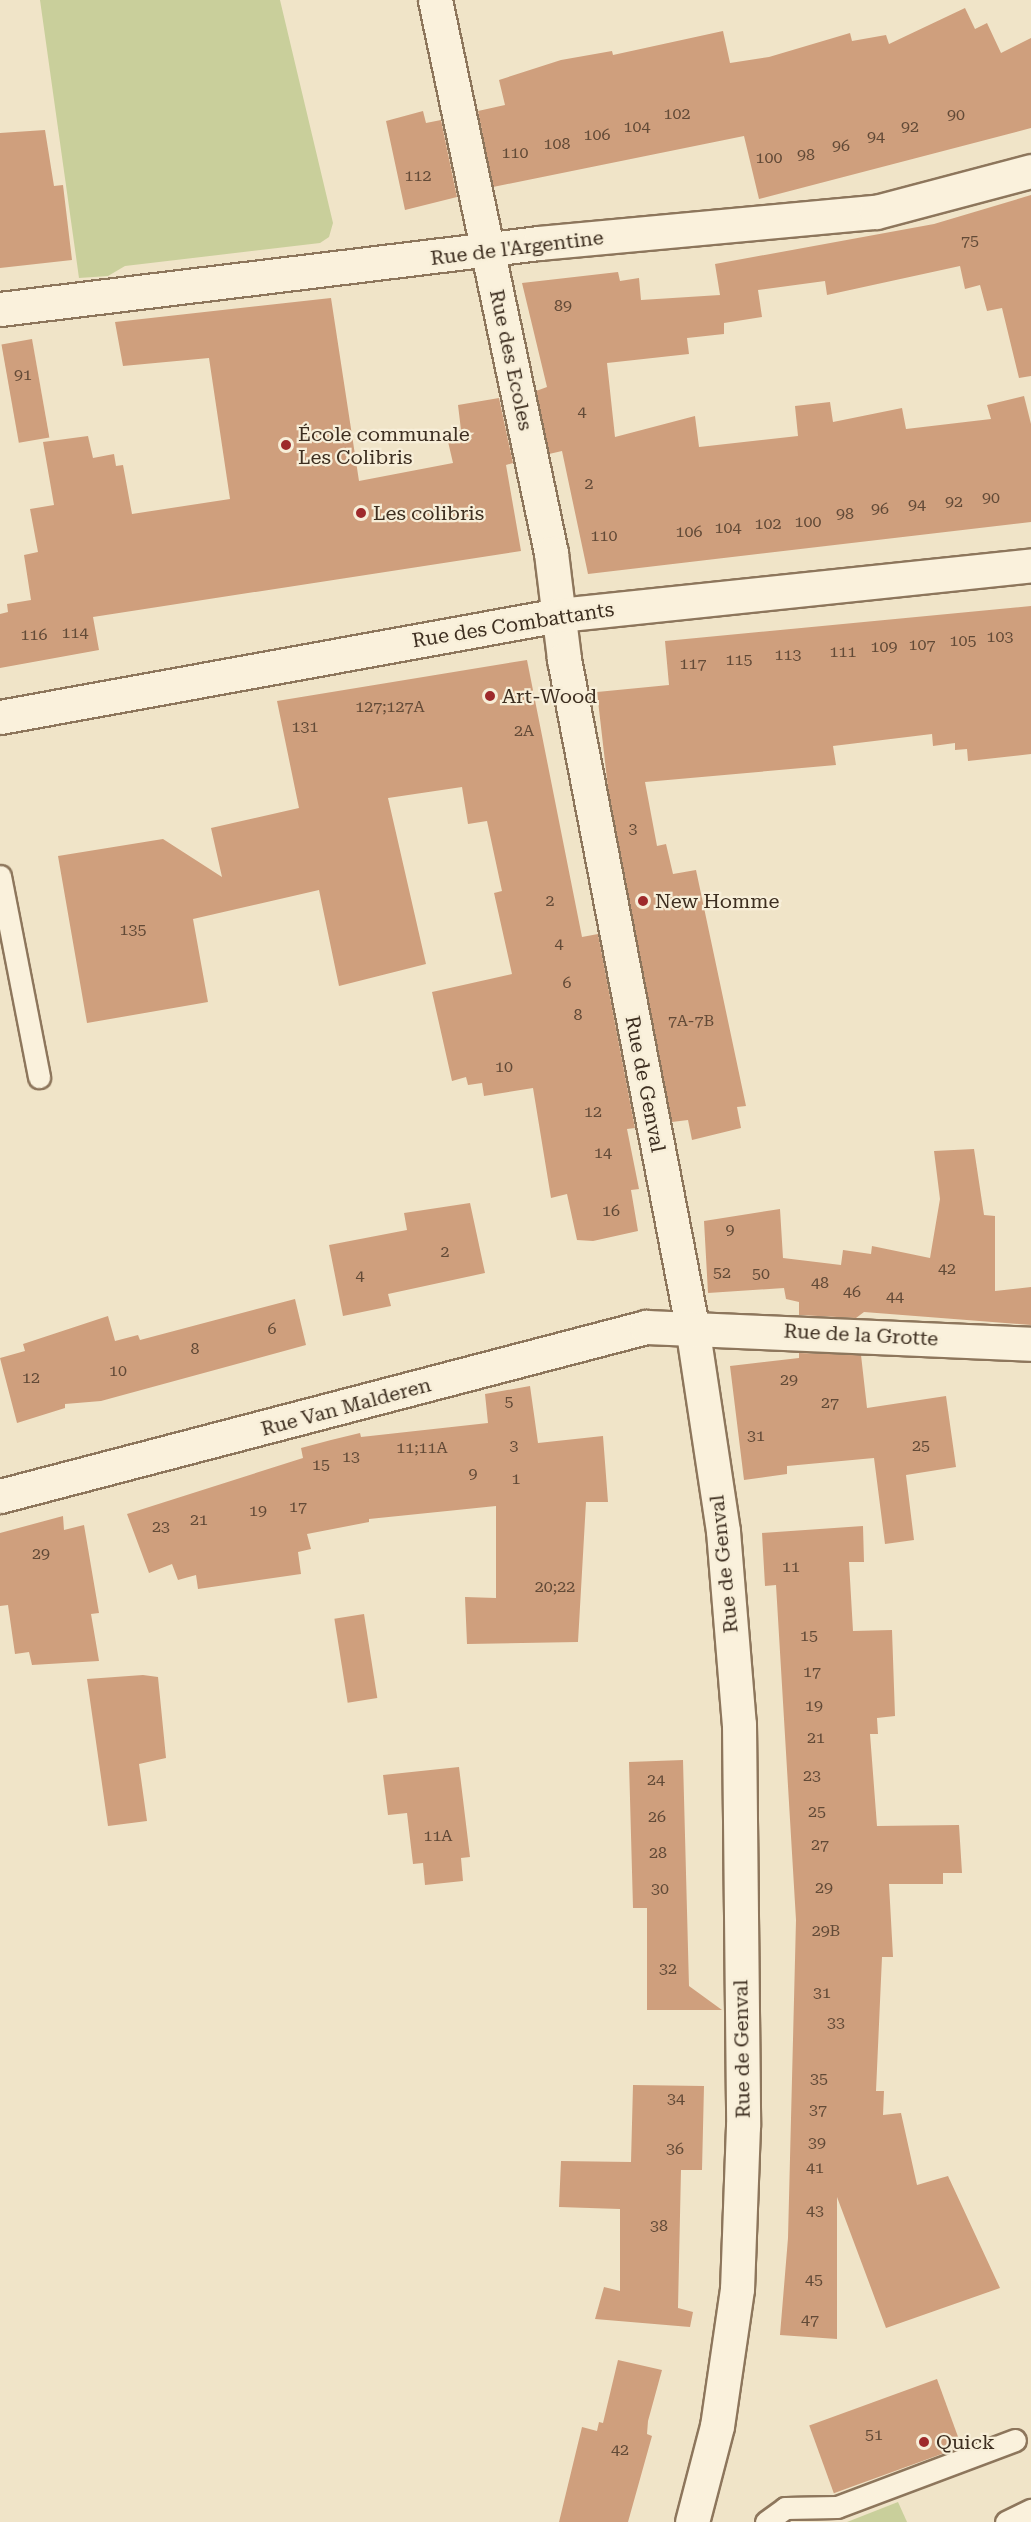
<!DOCTYPE html>
<html>
<head>
<meta charset="utf-8">
<style>
	body { margin:0 }
	#map { position:relative; width:1031px; height:2522px; overflow:hidden; background:#f0e4c8; font-family:"Roboto Serif",serif }
	div>[style] { position:absolute }
	.green>* { inset:0; background:#c9cf9b }
	.building>* { inset:0; background:#cf9f7d; transform-origin:0 0 }
	.roads { filter:drop-shadow(2px 0 #8d765c) drop-shadow(-2px 0 #8d765c) drop-shadow(0 2px #8d765c) drop-shadow(0 -2px #8d765c) }
	.service>* { height:21px; margin:-10.5px; padding:0 10.5px; transform-origin:10.5px; border-radius:10.5px; background:#faf1dc }
	.minor>* { height:33px; margin:-16.5px; padding:0 16.5px; transform-origin:16.5px; border-radius:16.5px; background:#faf1dc }
	.secondary>* { height:33px; margin:-16.5px; padding:0 16.5px; transform-origin:16.5px; border-radius:16.5px; background:#faf1dc }
	.dots>* { width:16px; height:16px; translate:-50% -50%; box-sizing:border-box; border:3px solid #f7eed8; border-radius:50% }
	span { translate:-50% -50%; white-space:nowrap; text-align:center; line-height:1.15; -webkit-text-stroke:4.5px #f7eed8; paint-order:stroke }
	.number-label { font-size:16px; color:#624a37 }
	.number-label span { -webkit-text-stroke-width:0 }
	.street-label { font-size:20px; color:#3d2e20 }
	.poi-label { font-size:20px; color:#3d2e20 }
	.left { translate:0 -50%; text-align:left }
</style>
</head>
<body>
<div id="map">
	<div class="green">
		<div style="clip-path:polygon(40px 0,280px 0,333px 223px,329px 237px,320px 243px,125px 266px,108px 276px,79px 278px)"></div>
		<div style="clip-path:polygon(898px 2502px,907px 2522px,847px 2522px)"></div>
	</div>
	<div class="building">
		<div style="clip-path:polygon(965px 8px,975px 29px,987px 23px,1001px 53px,1031px 38px,1031px 128px,759px 199px,744px 136px,493px 187px,478px 111px,505px 105px,499px 80px,561px 60px,612px 51px,613px 55px,723px 31px,730px 63px,769px 57px,850px 33px,852px 41px,886px 35px,889px 44px)"></div>
		<div style="clip-path:polygon(423px 111px,426px 123px,441px 120px,457px 197px,405px 210px,386px 121px)"></div>
		<div style="clip-path:polygon(45px 130px,54px 186px,63px 185px,72px 260px,0 268px,0 133px)"></div>
		<div style="clip-path:polygon(1031px 195px,1031px 376px,1019px 378px,1002px 308px,987px 311px,980px 285px,965px 289px,960px 266px,827px 295px,825px 281px,758px 290px,762px 317px,724px 323px,724px 334px,687px 338px,689px 354px,607px 363px,615px 437px,695px 416px,699px 447px,798px 436px,795px 406px,830px 402px,833px 422px,902px 408px,906px 429px,991px 419px,987px 405px,1024px 396px,1031px 424px,1031px 522px,588px 574px,562px 451px,549px 454px,536px 391px,547px 387px,522px 283px,618px 272px,620px 281px,639px 278px,641px 300px,720px 295px,715px 264px,934px 224px)"></div>
		<div style="clip-path:polygon(331px 298px,359px 481px,453px 463px,446px 433px,461px 430px,458px 405px,499px 398px,513px 463px,506px 465px,521px 551px,93px 617px,99px 650px,0 668px,0 614px,8px 612px,7px 604px,31px 600px,24px 555px,38px 552px,30px 509px,54px 505px,43px 442px,88px 436px,93px 458px,114px 454px,116px 466px,123px 465px,132px 514px,230px 499px,209px 358px,123px 366px,115px 322px)"></div>
		<div style="left:32px;top:339px;width:100px;height:31px;rotate:80deg"></div>
		<div style="clip-path:polygon(1031px 606px,1031px 754px,968px 761px,967px 749px,955px 750px,955px 743px,933px 746px,932px 734px,833px 746px,836px 765px,645px 782px,657px 846px,666px 844px,673px 874px,696px 870px,746px 1106px,737px 1107px,741px 1128px,692px 1140px,688px 1120px,672px 1122px,608px 788px,597px 692px,669px 685px,665px 641px)"></div>
		<div style="clip-path:polygon(527px 660px,582px 937px,598px 934px,635px 1128px,627px 1129px,639px 1189px,631px 1190px,638px 1231px,593px 1241px,577px 1240px,567px 1194px,551px 1198px,533px 1088px,484px 1096px,482px 1083px,468px 1085px,466px 1077px,452px 1081px,432px 992px,512px 974px,494px 893px,502px 891px,487px 821px,468px 824px,462px 787px,388px 798px,426px 964px,339px 986px,319px 890px,193px 919px,208px 1002px,87px 1023px,58px 856px,163px 839px,222px 877px,211px 828px,299px 808px,277px 701px)"></div>
		<div style="clip-path:polygon(974px 1149px,984px 1215px,995px 1216px,995px 1291px,1031px 1287px,1031px 1325px,864px 1312px,856px 1318px,799px 1315px,799px 1302px,786px 1299px,784px 1288px,708px 1293px,704px 1221px,780px 1209px,783px 1258px,841px 1265px,843px 1250px,871px 1254px,872px 1246px,930px 1258px,940px 1199px,934px 1151px)"></div>
		<div style="clip-path:polygon(470px 1203px,485px 1273px,388px 1294px,391px 1306px,343px 1316px,329px 1245px,407px 1230px,404px 1213px)"></div>
		<div style="clip-path:polygon(295px 1299px,306px 1345px,101px 1401px,65px 1404px,65px 1408px,17px 1423px,0 1358px,25px 1351px,23px 1344px,108px 1316px,115px 1341px,138px 1335px,140px 1340px)"></div>
		<div style="clip-path:polygon(799px 1353px,861px 1355px,867px 1408px,946px 1396px,956px 1467px,906px 1475px,914px 1540px,885px 1544px,874px 1458px,787px 1466px,787px 1474px,744px 1480px,730px 1366px,799px 1358px)"></div>
		<div style="clip-path:polygon(530px 1386px,538px 1443px,603px 1436px,608px 1502px,586px 1502px,578px 1642px,467px 1644px,465px 1597px,496px 1598px,496px 1506px,369px 1519px,369px 1522px,307px 1534px,311px 1549px,298px 1552px,301px 1574px,198px 1589px,196px 1575px,178px 1580px,172px 1564px,149px 1573px,127px 1514px,303px 1458px,301px 1448px,331px 1440px,360px 1433px,361px 1437px,488px 1423px,485px 1394px)"></div>
		<div style="clip-path:polygon(63px 1516px,64px 1530px,84px 1525px,99px 1613px,91px 1614px,99px 1661px,32px 1665px,29px 1652px,15px 1654px,8px 1605px,0 1606px,0 1533px)"></div>
		<div style="clip-path:polygon(863px 1526px,864px 1562px,849px 1562px,853px 1631px,892px 1630px,895px 1716px,877px 1718px,878px 1734px,870px 1734px,877px 1826px,959px 1825px,962px 1873px,943px 1873px,943px 1884px,889px 1884px,893px 1957px,882px 1957px,876px 2091px,884px 2091px,883px 2115px,901px 2113px,917px 2185px,948px 2176px,1000px 2288px,886px 2328px,837px 2197px,837px 2339px,780px 2335px,788px 2238px,796px 1920px,776px 1585px,765px 1586px,762px 1533px)"></div>
		<div style="left:364px;top:1614px;width:85px;height:30px;rotate:81deg"></div>
		<div style="clip-path:polygon(143px 1675px,158px 1677px,166px 1758px,139px 1764px,147px 1821px,108px 1826px,87px 1679px)"></div>
		<div style="clip-path:polygon(683px 1760px,689px 1986px,722px 2010px,647px 2010px,647px 1908px,633px 1908px,629px 1762px)"></div>
		<div style="clip-path:polygon(459px 1767px,470px 1857px,461px 1858px,463px 1881px,425px 1885px,423px 1863px,413px 1864px,407px 1813px,388px 1815px,383px 1775px)"></div>
		<div style="clip-path:polygon(633px 2085px,704px 2086px,702px 2170px,681px 2170px,678px 2308px,693px 2312px,690px 2327px,595px 2319px,604px 2287px,620px 2291px,620px 2209px,559px 2207px,561px 2161px,631px 2162px)"></div>
		<div style="clip-path:polygon(618px 2360px,662px 2370px,648px 2421px,647px 2434px,652px 2436px,628px 2522px,559px 2522px,582px 2427px,597px 2431px,599px 2422px,603px 2423px)"></div>
		<div style="left:937px;top:2379px;width:72px;height:136px;rotate:70deg"></div>
	</div>
	<div class="roads">
		<div class="service">
			<div style="left:0;top:876px;width:205px;rotate:79deg"></div>
			<div style="left:766px;top:2522px;width:24px;rotate:-36deg"></div>
			<div style="left:785px;top:2508px;width:52px;rotate:-1.1deg"></div>
			<div style="left:837px;top:2507px;width:190px;rotate:-20.6deg"></div>
			<div style="left:1006px;top:2522px;width:28px;rotate:-26deg"></div>
		</div>
		<div class="minor">
			<div style="left:435px;top:0;width:565px;rotate:78.15deg"></div>
			<div style="left:551px;top:553px;width:107px;rotate:83deg"></div>
			<div style="left:564px;top:659px;width:679px;rotate:79.14deg"></div>
			<div style="left:692px;top:1326px;width:207px;rotate:81.4deg"></div>
			<div style="left:723px;top:1531px;width:194px;rotate:85.3deg"></div>
			<div style="left:739px;top:1724px;width:402px;rotate:89.4deg"></div>
			<div style="left:743px;top:2126px;width:163px;rotate:92.1deg"></div>
			<div style="left:737px;top:2289px;width:138px;rotate:98.3deg"></div>
			<div style="left:717px;top:2426px;width:99px;rotate:104.6deg"></div>
			<div style="left:0;top:309px;width:543px;rotate:-6.98deg"></div>
			<div style="left:539px;top:243px;width:338px;rotate:-5.3deg"></div>
			<div style="left:876px;top:212px;width:160px;rotate:-14.8deg"></div>
			<div style="left:0;top:1496px;width:668px;rotate:-14.66deg"></div>
			<div style="left:646px;top:1327px;width:385px;rotate:2.5deg"></div>
		</div>
		<div class="secondary">
			<div style="left:0;top:717px;width:568px;rotate:-10.34deg"></div>
			<div style="left:559px;top:615px;width:475px;rotate:-6deg"></div>
		</div>
	</div>
	<div class="dots">
		<div style="left:286px;top:445px;background:#9e2a2b"></div>
		<div style="left:361px;top:513px;background:#9e2a2b"></div>
		<div style="left:490px;top:696px;background:#9e2a2b"></div>
		<div style="left:643px;top:901px;background:#9e2a2b"></div>
		<div style="left:924px;top:2442px;background:#9e2a2b"></div>
	</div>
	<div class="number-label">
		<span style="left:677px;top:114px">102</span>
		<span style="left:956px;top:115px">90</span>
		<span style="left:637px;top:127px">104</span>
		<span style="left:910px;top:127px">92</span>
		<span style="left:597px;top:135px">106</span>
		<span style="left:876px;top:137px">94</span>
		<span style="left:557px;top:144px">108</span>
		<span style="left:841px;top:146px">96</span>
		<span style="left:515px;top:153px">110</span>
		<span style="left:806px;top:155px">98</span>
		<span style="left:769px;top:158px">100</span>
		<span style="left:418px;top:176px">112</span>
		<span style="left:970px;top:241px">75</span>
		<span style="left:563px;top:306px">89</span>
		<span style="left:23px;top:375px">91</span>
		<span style="left:582px;top:412px">4</span>
		<span style="left:589px;top:484px">2</span>
		<span style="left:991px;top:498px">90</span>
		<span style="left:954px;top:502px">92</span>
		<span style="left:917px;top:505px">94</span>
		<span style="left:880px;top:509px">96</span>
		<span style="left:845px;top:514px">98</span>
		<span style="left:808px;top:522px">100</span>
		<span style="left:768px;top:524px">102</span>
		<span style="left:728px;top:528px">104</span>
		<span style="left:689px;top:532px">106</span>
		<span style="left:604px;top:536px">110</span>
		<span style="left:75px;top:633px">114</span>
		<span style="left:34px;top:635px">116</span>
		<span style="left:1000px;top:637px">103</span>
		<span style="left:963px;top:641px">105</span>
		<span style="left:922px;top:645px">107</span>
		<span style="left:884px;top:647px">109</span>
		<span style="left:843px;top:652px">111</span>
		<span style="left:788px;top:655px">113</span>
		<span style="left:739px;top:660px">115</span>
		<span style="left:693px;top:664px">117</span>
		<span style="left:390px;top:707px">127;127A</span>
		<span style="left:305px;top:727px">131</span>
		<span style="left:524px;top:731px">2A</span>
		<span style="left:633px;top:829px">3</span>
		<span style="left:550px;top:901px">2</span>
		<span style="left:133px;top:930px">135</span>
		<span style="left:559px;top:944px">4</span>
		<span style="left:567px;top:983px">6</span>
		<span style="left:578px;top:1015px">8</span>
		<span style="left:691px;top:1021px">7A-7B</span>
		<span style="left:504px;top:1067px">10</span>
		<span style="left:593px;top:1112px">12</span>
		<span style="left:603px;top:1153px">14</span>
		<span style="left:611px;top:1211px">16</span>
		<span style="left:730px;top:1230px">9</span>
		<span style="left:445px;top:1252px">2</span>
		<span style="left:947px;top:1269px">42</span>
		<span style="left:722px;top:1273px">52</span>
		<span style="left:761px;top:1274px">50</span>
		<span style="left:360px;top:1276px">4</span>
		<span style="left:820px;top:1283px">48</span>
		<span style="left:852px;top:1292px">46</span>
		<span style="left:895px;top:1297px">44</span>
		<span style="left:272px;top:1329px">6</span>
		<span style="left:195px;top:1349px">8</span>
		<span style="left:118px;top:1371px">10</span>
		<span style="left:31px;top:1378px">12</span>
		<span style="left:789px;top:1380px">29</span>
		<span style="left:509px;top:1402px">5</span>
		<span style="left:830px;top:1403px">27</span>
		<span style="left:756px;top:1436px">31</span>
		<span style="left:514px;top:1446px">3</span>
		<span style="left:921px;top:1446px">25</span>
		<span style="left:422px;top:1448px">11;11A</span>
		<span style="left:351px;top:1457px">13</span>
		<span style="left:321px;top:1465px">15</span>
		<span style="left:473px;top:1474px">9</span>
		<span style="left:516px;top:1479px">1</span>
		<span style="left:298px;top:1507px">17</span>
		<span style="left:258px;top:1511px">19</span>
		<span style="left:199px;top:1520px">21</span>
		<span style="left:161px;top:1527px">23</span>
		<span style="left:41px;top:1554px">29</span>
		<span style="left:791px;top:1567px">11</span>
		<span style="left:555px;top:1587px">20;22</span>
		<span style="left:809px;top:1636px">15</span>
		<span style="left:812px;top:1672px">17</span>
		<span style="left:814px;top:1706px">19</span>
		<span style="left:816px;top:1738px">21</span>
		<span style="left:812px;top:1776px">23</span>
		<span style="left:656px;top:1780px">24</span>
		<span style="left:817px;top:1812px">25</span>
		<span style="left:657px;top:1817px">26</span>
		<span style="left:438px;top:1836px">11A</span>
		<span style="left:820px;top:1845px">27</span>
		<span style="left:658px;top:1853px">28</span>
		<span style="left:824px;top:1888px">29</span>
		<span style="left:660px;top:1889px">30</span>
		<span style="left:826px;top:1931px">29B</span>
		<span style="left:668px;top:1969px">32</span>
		<span style="left:822px;top:1993px">31</span>
		<span style="left:836px;top:2023px">33</span>
		<span style="left:819px;top:2079px">35</span>
		<span style="left:676px;top:2099px">34</span>
		<span style="left:818px;top:2110px">37</span>
		<span style="left:817px;top:2143px">39</span>
		<span style="left:675px;top:2149px">36</span>
		<span style="left:815px;top:2168px">41</span>
		<span style="left:815px;top:2211px">43</span>
		<span style="left:659px;top:2226px">38</span>
		<span style="left:814px;top:2280px">45</span>
		<span style="left:810px;top:2320px">47</span>
		<span style="left:874px;top:2435px">51</span>
		<span style="left:620px;top:2450px">42</span>
	</div>
	<div class="street-label">
		<span style="left:517px;top:248px;rotate:-7deg">Rue de l'Argentine</span>
		<span style="left:511px;top:360px;rotate:78deg">Rue des Ecoles</span>
		<span style="left:513px;top:625px;rotate:-9deg">Rue des Combattants</span>
		<span style="left:645px;top:1084px;rotate:79deg">Rue de Genval</span>
		<span style="left:861px;top:1335px;rotate:3deg">Rue de la Grotte</span>
		<span style="left:346px;top:1407px;rotate:-15deg">Rue Van Malderen</span>
		<span style="left:724px;top:1564px;rotate:-96deg">Rue de Genval</span>
		<span style="left:742px;top:2049px;rotate:-91deg">Rue de Genval</span>
	</div>
	<div class="poi-label">
		<span class="left" style="left:298px;top:446px">École communale<br>Les Colibris</span>
		<span class="left" style="left:373px;top:513px">Les colibris</span>
		<span class="left" style="left:502px;top:696px">Art-Wood</span>
		<span class="left" style="left:655px;top:901px">New Homme</span>
		<span class="left" style="left:936px;top:2442px">Quick</span>
	</div>
</div>
</body>
</html>
